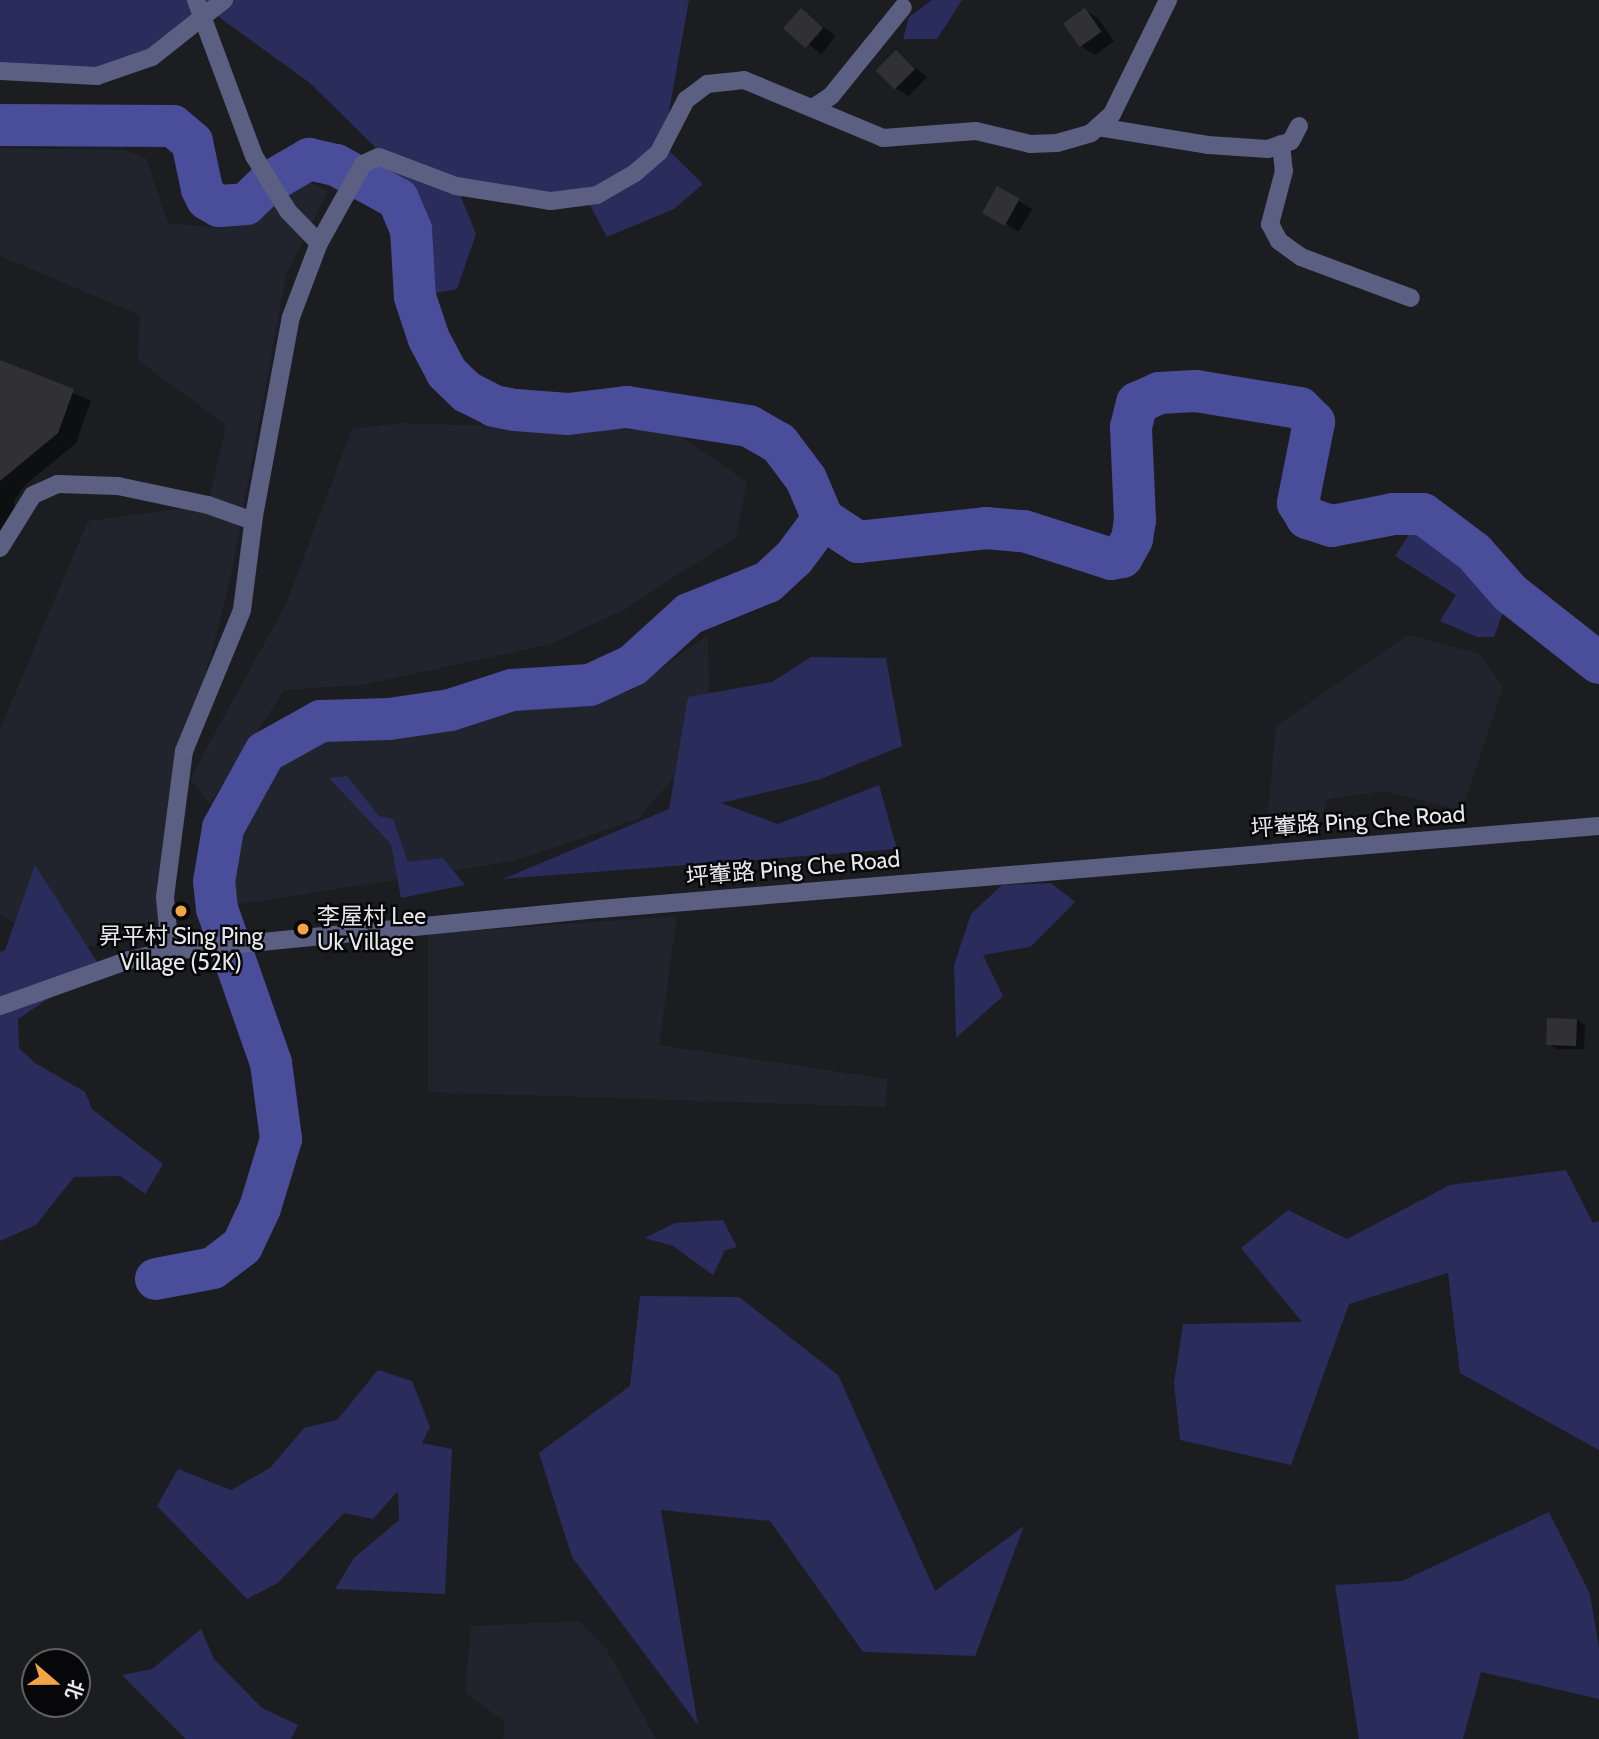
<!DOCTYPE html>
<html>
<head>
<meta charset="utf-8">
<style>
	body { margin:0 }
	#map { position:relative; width:1599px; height:1739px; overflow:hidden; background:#1c1d20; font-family:Cabin,"Noto Sans SC",sans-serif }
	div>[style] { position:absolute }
	.built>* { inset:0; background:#22242d }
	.green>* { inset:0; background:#2a2c5b }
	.shadow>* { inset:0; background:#0007; transform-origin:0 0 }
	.river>* { height:42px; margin:-21px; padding:0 21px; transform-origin:21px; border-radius:21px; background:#4a4d99 }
	.building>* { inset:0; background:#313135; transform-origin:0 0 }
	.minor>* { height:18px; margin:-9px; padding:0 9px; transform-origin:9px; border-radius:9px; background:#5b5f82 }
	.tertiary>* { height:18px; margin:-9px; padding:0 9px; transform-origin:9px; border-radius:9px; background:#5b5f82 }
	.dots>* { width:19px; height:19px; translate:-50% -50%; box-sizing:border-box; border:4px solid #070709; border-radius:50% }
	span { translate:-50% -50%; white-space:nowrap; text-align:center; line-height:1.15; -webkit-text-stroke:5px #070709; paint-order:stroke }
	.street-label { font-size:23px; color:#e8e8eb }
	.poi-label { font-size:23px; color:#e8e8eb }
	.left { translate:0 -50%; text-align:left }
	.north { position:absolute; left:21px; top:1648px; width:70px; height:70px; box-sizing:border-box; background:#070709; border:2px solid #616163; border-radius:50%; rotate:110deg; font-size:19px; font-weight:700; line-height:28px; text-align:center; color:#e8e8eb }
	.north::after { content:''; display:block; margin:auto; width:24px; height:32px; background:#f2a542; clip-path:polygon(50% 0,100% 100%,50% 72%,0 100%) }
</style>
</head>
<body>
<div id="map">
	<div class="built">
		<div style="clip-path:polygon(0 148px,124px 150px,146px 158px,168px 223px,218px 228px,276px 167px,328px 191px,286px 275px,230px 580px,189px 739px,161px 934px,67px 950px,0 915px,0 729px,88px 521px,208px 505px,226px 425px,138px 360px,140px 315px,0 256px)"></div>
		<div style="clip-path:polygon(401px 423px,672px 431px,747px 482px,736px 537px,625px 609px,551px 644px,362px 685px,284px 690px,210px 804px,190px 779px,287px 602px,352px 429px)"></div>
		<div style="clip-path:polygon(708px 635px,709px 704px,686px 763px,638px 819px,514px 861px,228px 906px,234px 838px,277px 761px,320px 742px,449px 731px,539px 703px,628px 692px)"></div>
		<div style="clip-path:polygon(1408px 635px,1480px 654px,1503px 687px,1462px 810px,1384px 791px,1328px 799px,1322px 818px,1290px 826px,1268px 812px,1276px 726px)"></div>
		<div style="clip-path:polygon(677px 916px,659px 1045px,887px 1079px,886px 1107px,428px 1092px,428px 934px)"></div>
		<div style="clip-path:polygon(579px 1621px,606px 1648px,656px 1739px,503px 1739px,504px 1721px,465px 1693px,471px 1626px)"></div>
	</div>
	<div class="green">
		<div style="clip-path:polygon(0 0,209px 0,202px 21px,152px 57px,85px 76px,0 66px)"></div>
		<div style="clip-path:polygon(221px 0,689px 0,663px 145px,703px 184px,674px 209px,607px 237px,585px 196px,457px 187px,476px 234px,457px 289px,415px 297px,407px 215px,398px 199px,369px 182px,377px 149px,310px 83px,212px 12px)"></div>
		<div style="clip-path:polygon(932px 0,962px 0,937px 39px,903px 39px,909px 17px)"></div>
		<div style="clip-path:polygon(1423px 514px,1474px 552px,1510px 593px,1494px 637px,1477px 637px,1440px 621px,1456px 595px,1395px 556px)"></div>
		<div style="clip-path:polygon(811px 657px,886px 658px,902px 746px,818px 780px,721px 803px,778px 824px,879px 785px,897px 849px,503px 879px,669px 809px,688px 697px,772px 682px)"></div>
		<div style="clip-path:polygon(347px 776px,379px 816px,393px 819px,408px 862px,443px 858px,465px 885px,401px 898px,391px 844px,329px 778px)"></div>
		<div style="clip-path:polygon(35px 865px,99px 965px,18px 1019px,19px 1048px,35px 1063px,85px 1092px,92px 1109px,163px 1164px,145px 1194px,120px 1176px,74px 1177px,36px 1225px,0 1241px,0 952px,5px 950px)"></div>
		<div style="clip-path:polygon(1051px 883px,1075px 902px,1030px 947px,983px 955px,1003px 996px,956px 1038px,954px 965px,971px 914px,1002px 885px)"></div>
		<div style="clip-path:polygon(1566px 1170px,1593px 1223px,1599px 1221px,1599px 1450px,1460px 1373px,1448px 1273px,1349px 1304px,1291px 1465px,1180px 1440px,1174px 1383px,1183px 1324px,1302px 1322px,1241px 1248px,1288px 1210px,1347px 1239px,1450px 1185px)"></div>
		<div style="clip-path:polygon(723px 1220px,737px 1247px,725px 1250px,713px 1275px,673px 1246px,645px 1238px,675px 1223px)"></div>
		<div style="clip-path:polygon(640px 1296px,739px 1297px,838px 1375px,935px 1591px,1024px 1526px,975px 1656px,863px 1652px,770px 1521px,661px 1510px,698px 1725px,572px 1557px,539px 1453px,630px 1386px)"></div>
		<div style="clip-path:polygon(378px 1370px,412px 1381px,430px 1427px,422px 1443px,452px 1449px,445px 1594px,335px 1589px,354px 1558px,399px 1520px,398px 1491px,373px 1519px,344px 1513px,278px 1583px,247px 1599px,157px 1506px,178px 1469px,231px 1490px,270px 1468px,304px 1428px,337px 1420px)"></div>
		<div style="clip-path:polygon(1549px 1512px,1590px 1594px,1599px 1648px,1599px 1699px,1481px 1672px,1463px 1739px,1359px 1739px,1335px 1585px,1402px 1581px)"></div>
		<div style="clip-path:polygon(201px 1629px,214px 1659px,262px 1708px,298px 1725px,291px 1739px,186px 1739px,122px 1675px,152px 1669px)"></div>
	</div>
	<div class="shadow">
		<div style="left:801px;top:10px;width:43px;height:23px;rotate:37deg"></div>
		<div style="clip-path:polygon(1085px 10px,1098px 18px,1114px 41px,1095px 55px,1082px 47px,1065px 24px)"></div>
		<div style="clip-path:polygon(897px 53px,927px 77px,909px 96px,895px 88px)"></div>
		<div style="left:997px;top:188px;width:41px;height:26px;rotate:31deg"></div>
		<div style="clip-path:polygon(0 360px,91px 401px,76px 443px,24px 486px,14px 501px,17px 537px,0 544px)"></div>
		<div style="clip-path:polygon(1577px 1020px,1585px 1025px,1584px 1049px,1557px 1049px,1548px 1044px)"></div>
	</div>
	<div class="river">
		<div style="left:0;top:125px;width:173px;rotate:0.3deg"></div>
		<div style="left:173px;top:126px;width:25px;rotate:40deg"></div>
		<div style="left:192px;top:142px;width:48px;rotate:78deg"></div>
		<div style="left:202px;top:189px;width:11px;rotate:63deg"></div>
		<div style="left:207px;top:199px;width:14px;rotate:30deg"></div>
		<div style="left:219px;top:206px;width:27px;rotate:-4deg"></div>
		<div style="left:246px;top:204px;width:30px;rotate:-44deg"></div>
		<div style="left:268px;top:183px;width:48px;rotate:-30.3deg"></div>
		<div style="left:309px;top:159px;width:28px;rotate:13deg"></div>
		<div style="left:336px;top:165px;width:71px;rotate:28.7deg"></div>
		<div style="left:398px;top:199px;width:34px;rotate:67deg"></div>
		<div style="left:411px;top:230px;width:67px;rotate:86.6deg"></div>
		<div style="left:415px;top:297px;width:44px;rotate:71.6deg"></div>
		<div style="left:429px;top:339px;width:38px;rotate:62deg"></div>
		<div style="left:447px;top:373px;width:28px;rotate:44deg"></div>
		<div style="left:467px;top:392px;width:30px;rotate:27deg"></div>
		<div style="left:494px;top:406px;width:21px;rotate:11deg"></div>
		<div style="left:515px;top:410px;width:53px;rotate:4.3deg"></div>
		<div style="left:568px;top:414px;width:59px;rotate:-6.8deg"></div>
		<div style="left:627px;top:407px;width:123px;rotate:8.9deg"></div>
		<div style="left:749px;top:426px;width:34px;rotate:30deg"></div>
		<div style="left:779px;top:443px;width:45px;rotate:53.1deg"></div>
		<div style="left:806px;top:479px;width:43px;rotate:67deg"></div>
		<div style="left:823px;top:519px;width:42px;rotate:33.3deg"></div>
		<div style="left:858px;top:542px;width:129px;rotate:-6.2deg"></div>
		<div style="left:986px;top:528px;width:38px;rotate:5deg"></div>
		<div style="left:1024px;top:531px;width:91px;rotate:17.8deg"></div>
		<div style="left:1111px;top:559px;width:11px;rotate:-10deg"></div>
		<div style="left:1122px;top:557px;width:21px;rotate:-61deg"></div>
		<div style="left:1132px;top:539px;width:19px;rotate:-81deg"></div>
		<div style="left:1135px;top:520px;width:93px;rotate:-92.5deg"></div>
		<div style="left:1131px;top:427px;width:25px;rotate:-76deg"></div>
		<div style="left:1137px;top:403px;width:24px;rotate:-24deg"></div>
		<div style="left:1159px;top:393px;width:37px;rotate:-3deg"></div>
		<div style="left:1196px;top:391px;width:105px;rotate:9.3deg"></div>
		<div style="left:1300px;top:408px;width:20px;rotate:45deg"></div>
		<div style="left:1314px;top:422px;width:83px;rotate:101.2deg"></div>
		<div style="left:1298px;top:503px;width:17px;rotate:59deg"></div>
		<div style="left:1307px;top:518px;width:26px;rotate:18deg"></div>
		<div style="left:1332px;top:526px;width:62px;rotate:-11.1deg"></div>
		<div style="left:1393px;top:514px;width:30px"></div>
		<div style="left:1423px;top:514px;width:64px;rotate:36.7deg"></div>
		<div style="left:1474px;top:552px;width:55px;rotate:48.7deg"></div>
		<div style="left:1510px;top:593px;width:113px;rotate:38.2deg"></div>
		<div style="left:156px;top:1279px;width:58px;rotate:-10.9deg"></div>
		<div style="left:213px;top:1268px;width:36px;rotate:-37deg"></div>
		<div style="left:242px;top:1246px;width:42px;rotate:-64.7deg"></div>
		<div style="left:260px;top:1208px;width:72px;rotate:-73.1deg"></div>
		<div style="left:281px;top:1139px;width:77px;rotate:-97.5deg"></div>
		<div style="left:271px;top:1063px;width:163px;rotate:-109.3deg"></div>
		<div style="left:217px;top:909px;width:27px;rotate:-96deg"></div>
		<div style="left:214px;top:882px;width:55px;rotate:-80.5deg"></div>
		<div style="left:223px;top:828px;width:87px;rotate:-61.1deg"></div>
		<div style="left:265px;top:752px;width:64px;rotate:-29deg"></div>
		<div style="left:321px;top:721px;width:68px;rotate:-1.7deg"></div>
		<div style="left:389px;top:719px;width:62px;rotate:-8.4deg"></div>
		<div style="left:450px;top:710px;width:65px;rotate:-17.9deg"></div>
		<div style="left:512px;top:690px;width:78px;rotate:-3.7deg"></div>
		<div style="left:590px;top:685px;width:47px;rotate:-24.9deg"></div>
		<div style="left:633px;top:665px;width:76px;rotate:-42.3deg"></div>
		<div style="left:689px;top:614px;width:85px;rotate:-22.1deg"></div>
		<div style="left:768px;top:582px;width:35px;rotate:-43deg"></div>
		<div style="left:794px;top:558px;width:49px;rotate:-53.4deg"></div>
	</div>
	<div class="building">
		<div style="left:801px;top:8px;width:30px;height:27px;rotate:42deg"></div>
		<div style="left:1085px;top:8px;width:29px;height:27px;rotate:55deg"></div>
		<div style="left:896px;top:50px;width:27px;height:29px;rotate:45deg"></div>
		<div style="left:997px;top:186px;width:26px;height:31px;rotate:29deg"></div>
		<div style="clip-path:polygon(0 360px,74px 389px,58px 433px,0 481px)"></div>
		<div style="left:1547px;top:1018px;width:30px;height:27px;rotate:2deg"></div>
	</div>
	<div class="minor">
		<div style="left:0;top:71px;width:97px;rotate:3deg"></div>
		<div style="left:97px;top:76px;width:58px;rotate:-19.1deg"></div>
		<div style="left:152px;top:57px;width:92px;rotate:-38.4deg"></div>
		<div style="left:814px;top:107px;width:20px;rotate:-33deg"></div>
		<div style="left:831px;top:96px;width:114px;rotate:-51deg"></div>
		<div style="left:1098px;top:127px;width:111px;rotate:9.3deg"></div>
		<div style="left:1208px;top:145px;width:60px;rotate:3.8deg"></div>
		<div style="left:1268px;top:149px;width:24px;rotate:-19deg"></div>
		<div style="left:1291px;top:141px;width:17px;rotate:-62deg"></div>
		<div style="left:1281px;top:144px;width:27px;rotate:84deg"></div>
		<div style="left:1284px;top:171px;width:55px;rotate:104.8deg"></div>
		<div style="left:1270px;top:224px;width:19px;rotate:62deg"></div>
		<div style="left:1279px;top:241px;width:27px;rotate:36deg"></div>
		<div style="left:1301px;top:257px;width:117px;rotate:20.4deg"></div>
		<div style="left:319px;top:243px;width:90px;rotate:-60.9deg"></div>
		<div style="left:363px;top:164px;width:17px;rotate:-24deg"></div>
		<div style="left:379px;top:157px;width:82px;rotate:20.6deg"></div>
		<div style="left:456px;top:186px;width:96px;rotate:9deg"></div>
		<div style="left:551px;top:201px;width:46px;rotate:-7.4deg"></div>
		<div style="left:597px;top:195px;width:44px;rotate:-30.1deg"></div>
		<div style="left:635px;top:173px;width:32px;rotate:-41deg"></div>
		<div style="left:659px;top:152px;width:59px;rotate:-62.6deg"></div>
		<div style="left:686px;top:100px;width:26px;rotate:-37deg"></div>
		<div style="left:707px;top:84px;width:37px;rotate:-6deg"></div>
		<div style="left:744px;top:80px;width:151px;rotate:22.6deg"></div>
		<div style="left:883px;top:138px;width:93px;rotate:-4.3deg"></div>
		<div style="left:976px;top:131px;width:56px;rotate:13.5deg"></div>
		<div style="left:1030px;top:144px;width:27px;rotate:-2deg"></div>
		<div style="left:1057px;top:143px;width:35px;rotate:-16deg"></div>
		<div style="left:1091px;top:133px;width:28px;rotate:-42deg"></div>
		<div style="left:1112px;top:114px;width:127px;rotate:-63.8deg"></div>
		<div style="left:0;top:548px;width:62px;rotate:-58.1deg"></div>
		<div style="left:33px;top:495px;width:27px;rotate:-24deg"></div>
		<div style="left:58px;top:484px;width:60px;rotate:1.9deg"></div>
		<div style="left:118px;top:486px;width:92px;rotate:11.9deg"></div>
		<div style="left:208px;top:505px;width:48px;rotate:19.6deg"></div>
		<div style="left:170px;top:951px;width:54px;rotate:-95.3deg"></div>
		<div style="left:165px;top:897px;width:147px;rotate:-82.6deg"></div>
		<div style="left:184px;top:751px;width:152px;rotate:-67.6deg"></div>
		<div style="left:242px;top:610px;width:95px;rotate:-82.7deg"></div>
		<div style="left:254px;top:516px;width:202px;rotate:-79.5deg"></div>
		<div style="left:291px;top:317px;width:79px;rotate:-69.3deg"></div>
		<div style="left:319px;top:243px;width:45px;rotate:-134.1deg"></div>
		<div style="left:288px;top:211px;width:65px;rotate:-121.7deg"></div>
		<div style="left:254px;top:156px;width:166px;rotate:-110.4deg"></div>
	</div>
	<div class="tertiary">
		<div style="left:0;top:1006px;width:137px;rotate:-19.6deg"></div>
		<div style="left:129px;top:960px;width:42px;rotate:-12.4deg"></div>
		<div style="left:170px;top:951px;width:432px;rotate:-5.6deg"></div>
		<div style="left:600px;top:909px;width:1002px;rotate:-4.75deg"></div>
	</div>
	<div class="dots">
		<div style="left:181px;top:911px;background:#f2a542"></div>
		<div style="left:303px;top:929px;background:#f2a542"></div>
	</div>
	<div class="street-label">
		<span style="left:1358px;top:821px;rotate:-4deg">坪輋路 Ping Che Road</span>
		<span style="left:793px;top:868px;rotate:-5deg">坪輋路 Ping Che Road</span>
	</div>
	<div class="poi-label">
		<span class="left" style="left:317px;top:929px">李屋村 Lee<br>Uk Village</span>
		<span style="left:181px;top:949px">昇平村 Sing Ping<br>Village (52K)</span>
	</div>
	<div class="north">北</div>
</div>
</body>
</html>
